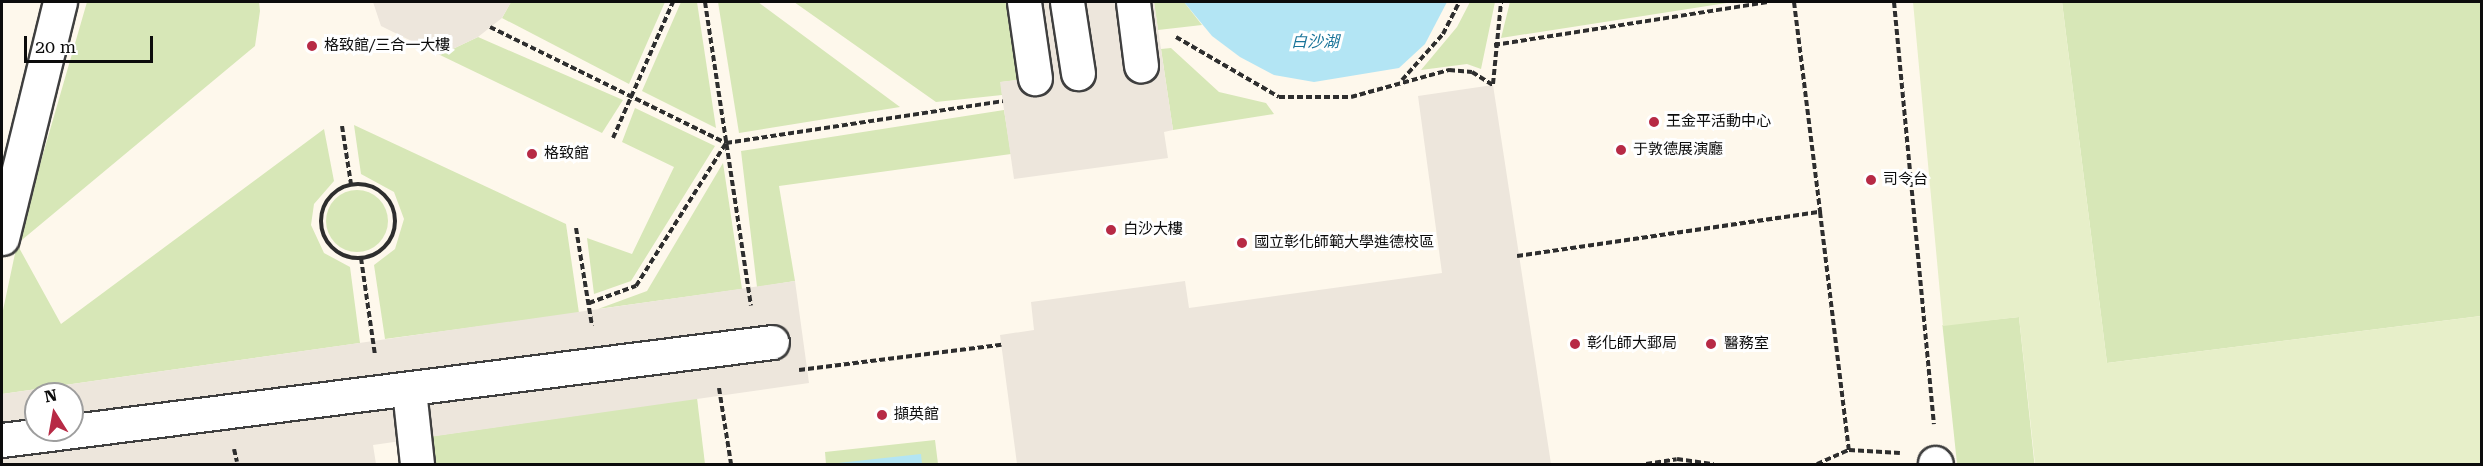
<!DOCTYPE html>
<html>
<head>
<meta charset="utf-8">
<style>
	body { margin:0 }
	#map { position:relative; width:2483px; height:466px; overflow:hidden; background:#fef8ec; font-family:"Roboto Serif","Noto Sans TC",serif }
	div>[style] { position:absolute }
	.green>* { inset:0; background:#d7e7b7; transform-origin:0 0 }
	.round { border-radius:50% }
	.pitch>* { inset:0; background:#e7efc9 }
	.plaza>* { inset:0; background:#ede6dc }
	.water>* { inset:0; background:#b3e5f4 }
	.path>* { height:4px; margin-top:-2px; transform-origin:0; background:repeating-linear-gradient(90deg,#2e2e2e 0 6px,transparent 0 9px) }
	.path>.ring { margin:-2px; padding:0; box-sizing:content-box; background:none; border:4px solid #2e2e2e; border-radius:50% }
	.roads { filter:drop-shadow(2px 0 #3f3f3f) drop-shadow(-2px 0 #3f3f3f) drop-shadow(0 2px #3f3f3f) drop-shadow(0 -2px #3f3f3f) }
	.minor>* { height:33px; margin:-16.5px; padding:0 16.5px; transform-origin:16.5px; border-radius:16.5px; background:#fff }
	.dots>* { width:16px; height:16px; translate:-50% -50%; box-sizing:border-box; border:3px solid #fff; border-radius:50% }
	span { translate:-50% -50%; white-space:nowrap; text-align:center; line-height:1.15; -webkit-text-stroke:6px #fff; paint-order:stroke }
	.poi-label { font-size:15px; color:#0c0c0c }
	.left { translate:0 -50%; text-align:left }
	.water-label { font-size:16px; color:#1a7499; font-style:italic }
	.frame { position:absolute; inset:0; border:3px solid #0c0c0c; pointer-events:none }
	.north { position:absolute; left:24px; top:382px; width:60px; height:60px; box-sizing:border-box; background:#fff; border:2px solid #9e9e9e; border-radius:50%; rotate:349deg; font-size:16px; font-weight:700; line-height:24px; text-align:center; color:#0c0c0c }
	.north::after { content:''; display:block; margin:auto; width:21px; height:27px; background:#b72a45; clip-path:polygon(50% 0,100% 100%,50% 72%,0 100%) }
	.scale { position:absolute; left:24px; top:36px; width:129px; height:27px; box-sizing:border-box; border:3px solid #0c0c0c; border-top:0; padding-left:8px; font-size:18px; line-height:21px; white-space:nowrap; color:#0c0c0c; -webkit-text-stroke:4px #fff; paint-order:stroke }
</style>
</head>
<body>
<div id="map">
	<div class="green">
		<div style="clip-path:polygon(87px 2px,259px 2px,260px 11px,255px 46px,17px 244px,61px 324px,324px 129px,334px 181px,314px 204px,311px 225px,324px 253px,350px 267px,360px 343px,2px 394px,2px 315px,17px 244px)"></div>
		<div style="clip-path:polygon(511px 2px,665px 2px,629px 84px,502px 18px)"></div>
		<div style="clip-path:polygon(681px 2px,697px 2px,716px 128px,642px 91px)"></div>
		<div style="clip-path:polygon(718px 2px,758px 2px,900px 107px,739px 133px)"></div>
		<div style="clip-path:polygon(794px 2px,1013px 2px,1026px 79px,1001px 82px,1002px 95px,936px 102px)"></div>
		<div style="clip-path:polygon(1154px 2px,1184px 2px,1202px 25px,1158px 30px)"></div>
		<div style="clip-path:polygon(1470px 2px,1495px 2px,1481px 69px,1467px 64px,1421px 70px,1457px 27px)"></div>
		<div style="clip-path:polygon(1510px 2px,1733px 2px,1501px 38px)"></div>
		<div style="clip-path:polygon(2062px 2px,2481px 2px,2481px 316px,2107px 363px)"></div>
		<div style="clip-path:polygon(478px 37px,623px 100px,602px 133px,440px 55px)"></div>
		<div style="clip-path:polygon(1171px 48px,1219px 92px,1266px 103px,1274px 114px,1173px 130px,1161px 49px)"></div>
		<div style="clip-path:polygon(635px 108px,715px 146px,631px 281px,594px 294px,587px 238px,632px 254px,674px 167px,622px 142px)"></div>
		<div style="clip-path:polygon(1004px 110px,1011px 154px,779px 186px,795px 281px,757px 287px,741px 151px)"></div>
		<div style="clip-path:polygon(354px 125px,566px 224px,579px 313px,385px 339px,374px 265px,395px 249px,404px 219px,394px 192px,361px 174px)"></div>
		<div style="clip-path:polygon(723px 163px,742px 289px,598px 309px,647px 291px)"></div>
		<div class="round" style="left:326px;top:190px;width:62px;height:62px"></div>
		<div style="left:2019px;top:317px;width:148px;height:77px;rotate:84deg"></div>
		<div style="clip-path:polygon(697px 398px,705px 464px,430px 464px,427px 437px)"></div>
		<div style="clip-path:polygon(935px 440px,938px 464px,826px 464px,825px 452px)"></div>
	</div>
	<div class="pitch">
		<div style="clip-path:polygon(1913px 2px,2062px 2px,2107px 363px,2481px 316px,2481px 464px,2035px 464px,2019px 317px,1943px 326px)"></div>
	</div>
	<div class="plaza">
		<div style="clip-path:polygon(373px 2px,511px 2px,502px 18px,478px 37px,440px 55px,381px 26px)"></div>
		<div style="clip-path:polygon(1013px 2px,1154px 2px,1173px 130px,1164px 132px,1168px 158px,1014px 179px,1000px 82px,1025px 79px)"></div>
		<div style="clip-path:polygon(1493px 85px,1551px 464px,1017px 464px,1000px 335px,1034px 330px,1031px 302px,1185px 281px,1189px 308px,1442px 273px,1418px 96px)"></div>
		<div style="clip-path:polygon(evenodd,795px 281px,809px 383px,373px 445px,376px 464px,2px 464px,2px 394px,795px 281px,36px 394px,72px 394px,72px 430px,36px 430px,36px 394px)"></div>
	</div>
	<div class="water">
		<div style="clip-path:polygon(1184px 2px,1447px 2px,1425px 44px,1399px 68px,1314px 82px,1274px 75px,1240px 57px,1212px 36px)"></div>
		<div style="clip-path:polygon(921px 454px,922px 464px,838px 463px)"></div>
	</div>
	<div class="path">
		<div style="left:705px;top:2px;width:307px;rotate:81.4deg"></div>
		<div style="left:1794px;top:2px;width:212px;rotate:82.9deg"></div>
		<div style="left:1894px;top:2px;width:424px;rotate:84.6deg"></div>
		<div style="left:490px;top:27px;width:263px;rotate:26.2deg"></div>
		<div style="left:726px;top:143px;width:280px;rotate:-8.6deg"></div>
		<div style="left:1176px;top:37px;width:119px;rotate:30.2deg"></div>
		<div style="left:1279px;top:97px;width:72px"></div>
		<div style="left:1351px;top:97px;width:102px;rotate:-15.4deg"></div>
		<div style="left:1449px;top:70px;width:23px;rotate:5deg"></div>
		<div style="left:1472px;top:72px;width:25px;rotate:32deg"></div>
		<div style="left:1494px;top:45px;width:277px;rotate:-8.9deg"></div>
		<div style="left:1402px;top:80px;width:62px;rotate:-48.3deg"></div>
		<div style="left:1443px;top:34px;width:36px;rotate:-63deg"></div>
		<div style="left:1493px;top:84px;width:82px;rotate:-84.4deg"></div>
		<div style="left:342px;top:126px;width:59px;rotate:81.2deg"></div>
		<div style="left:613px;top:138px;width:149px;rotate:-66.2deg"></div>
		<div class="ring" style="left:321px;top:184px;width:70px;height:70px"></div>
		<div style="left:576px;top:228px;width:99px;rotate:80.7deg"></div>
		<div style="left:1517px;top:256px;width:306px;rotate:-8.3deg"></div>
		<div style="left:1820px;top:212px;width:240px;rotate:83.1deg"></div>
		<div style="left:361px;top:258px;width:98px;rotate:81.8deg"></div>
		<div style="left:589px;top:303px;width:50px;rotate:-19.9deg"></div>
		<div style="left:636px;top:286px;width:169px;rotate:-57.8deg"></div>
		<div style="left:799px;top:370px;width:204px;rotate:-7.1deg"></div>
		<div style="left:719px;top:388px;width:77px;rotate:81deg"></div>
		<div style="left:234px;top:449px;width:13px;rotate:77deg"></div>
		<div style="left:1646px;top:464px;width:31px;rotate:-9deg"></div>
		<div style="left:1677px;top:459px;width:37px;rotate:8deg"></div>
		<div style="left:1817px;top:464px;width:35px;rotate:-24deg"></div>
		<div style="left:1849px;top:450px;width:51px;rotate:3.4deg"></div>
	</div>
	<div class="roads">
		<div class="minor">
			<div style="left:1024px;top:2px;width:77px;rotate:81.8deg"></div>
			<div style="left:1067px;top:2px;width:72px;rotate:81.2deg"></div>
			<div style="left:1133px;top:2px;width:64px;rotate:82.8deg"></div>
			<div style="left:2px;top:238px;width:243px;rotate:-76.2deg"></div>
			<div style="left:409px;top:390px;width:74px;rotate:83.8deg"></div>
			<div style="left:2px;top:440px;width:776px;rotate:-7.25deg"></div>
			<div style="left:1935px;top:463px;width:1px;rotate:45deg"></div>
		</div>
	</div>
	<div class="dots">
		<div style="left:312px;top:46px;background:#b72a45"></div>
		<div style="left:1654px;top:122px;background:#b72a45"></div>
		<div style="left:1621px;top:150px;background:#b72a45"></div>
		<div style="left:532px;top:154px;background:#b72a45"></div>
		<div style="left:1871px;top:180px;background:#b72a45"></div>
		<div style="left:1111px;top:230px;background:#b72a45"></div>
		<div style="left:1242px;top:243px;background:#b72a45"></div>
		<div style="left:1575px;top:344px;background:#b72a45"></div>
		<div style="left:1711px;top:344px;background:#b72a45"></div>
		<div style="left:882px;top:415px;background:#b72a45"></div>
	</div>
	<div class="poi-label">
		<span class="left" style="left:324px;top:46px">格致館/三合一大樓</span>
		<span class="left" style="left:1666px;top:122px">王金平活動中心</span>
		<span class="left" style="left:1633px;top:150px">于敦德展演廳</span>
		<span class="left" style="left:544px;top:154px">格致館</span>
		<span class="left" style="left:1883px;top:180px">司令台</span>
		<span class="left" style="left:1123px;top:230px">白沙大樓</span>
		<span class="left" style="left:1254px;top:243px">國立彰化師範大學進德校區</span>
		<span class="left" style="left:1587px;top:344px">彰化師大郵局</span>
		<span class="left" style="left:1724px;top:344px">醫務室</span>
		<span class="left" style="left:894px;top:415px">擷英館</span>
	</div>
	<div class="water-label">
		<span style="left:1315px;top:42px">白沙湖</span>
	</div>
	<div class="frame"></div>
	<div class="north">N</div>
	<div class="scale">20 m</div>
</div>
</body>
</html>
